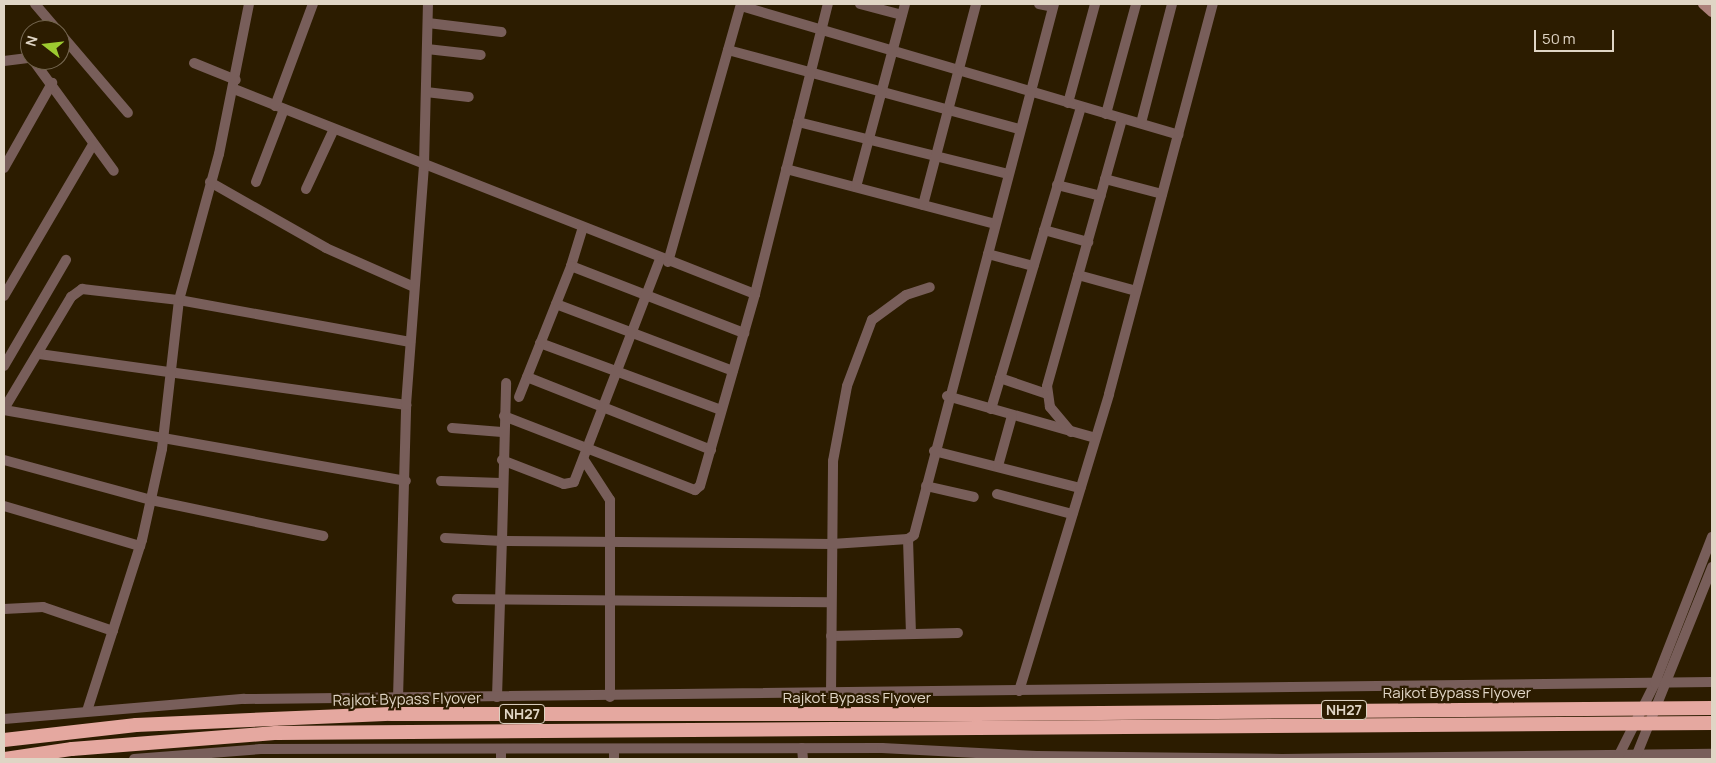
<!DOCTYPE html>
<html>
<head>
<meta charset="utf-8">
<style>
	body { margin:0 }
	#map { position:relative; width:1716px; height:763px; overflow:hidden; background:#2c1c00; font-family:Manrope,sans-serif }
	div>[style] { position:absolute }
	.minor>* { height:10px; margin:-5px; padding:0 5px; transform-origin:5px; border-radius:5px; background:#785e5a }
	.tertiary>* { height:10px; margin:-5px; padding:0 5px; transform-origin:5px; border-radius:5px; background:#785e5a }
	.secondary>* { height:10px; margin:-5px; padding:0 5px; transform-origin:5px; border-radius:5px; background:#ac817b }
	.trunk>* { height:14px; margin:-7px; padding:0 7px; transform-origin:7px; border-radius:7px; background:#e5a8a0 }
	.trunk-bridge>* { height:14px; margin:-7px; padding:0 7px; transform-origin:7px; border-radius:7px; background:#e5a8a0 }
	span { translate:-50% -50%; white-space:nowrap; text-align:center; line-height:1.15; -webkit-text-stroke:4.5px #2c1c00; paint-order:stroke }
	.shield-label span { padding:1px 4px; background:#2c1c00; border:1px solid; border-radius:4px; -webkit-text-stroke-width:0 }
	.shield-label { font-size:14px; color:#e0d5c5; font-weight:700 }
	.street-label { font-size:15px; color:#e0d5c5 }
	.frame { position:absolute; inset:0; border:5px solid #e0d5c5; pointer-events:none }
	.north { position:absolute; left:20px; top:20px; width:50px; height:50px; box-sizing:border-box; background:#2c1c00; border:1px solid #74664f; border-radius:50%; rotate:286deg; font-size:14px; font-weight:700; line-height:20px; text-align:center; color:#e0d5c5 }
	.north::after { content:''; display:block; margin:auto; width:18px; height:22px; background:#9dca30; clip-path:polygon(50% 0,100% 100%,50% 72%,0 100%) }
	.scale { position:absolute; left:1534px; top:30px; width:80px; height:22px; box-sizing:border-box; border:2px solid #e0d5c5; border-top:0; padding-left:6px; font-size:15px; line-height:18px; white-space:nowrap; color:#e0d5c5; -webkit-text-stroke:4px #2c1c00; paint-order:stroke }
</style>
</head>
<body>
<div id="map">
	<div class="minor">
		<div style="left:35px;top:4px;width:143px;rotate:49.5deg"></div>
		<div style="left:860px;top:4px;width:43px;rotate:14.7deg"></div>
		<div style="left:1039px;top:4px;width:14px;rotate:12deg"></div>
		<div style="left:741px;top:6px;width:456px;rotate:16.4deg"></div>
		<div style="left:428px;top:23px;width:74px;rotate:7deg"></div>
		<div style="left:427px;top:49px;width:54px;rotate:6.3deg"></div>
		<div style="left:728px;top:50px;width:301px;rotate:15.2deg"></div>
		<div style="left:33px;top:60px;width:137px;rotate:53.9deg"></div>
		<div style="left:4px;top:61px;width:26px;rotate:-7deg"></div>
		<div style="left:194px;top:63px;width:45px;rotate:22deg"></div>
		<div style="left:234px;top:89px;width:560px;rotate:21.48deg"></div>
		<div style="left:755px;top:294px;width:299px;rotate:-75.9deg"></div>
		<div style="left:426px;top:92px;width:43px;rotate:6.6deg"></div>
		<div style="left:1068px;top:103px;width:103px;rotate:-74.7deg"></div>
		<div style="left:275px;top:106px;width:109px;rotate:-69.6deg"></div>
		<div style="left:1106px;top:114px;width:114px;rotate:-74.7deg"></div>
		<div style="left:798px;top:122px;width:216px;rotate:13.9deg"></div>
		<div style="left:1141px;top:123px;width:123px;rotate:-75.4deg"></div>
		<div style="left:4px;top:168px;width:98px;rotate:-60.5deg"></div>
		<div style="left:786px;top:169px;width:216px;rotate:14.7deg"></div>
		<div style="left:1105px;top:179px;width:59px;rotate:14.7deg"></div>
		<div style="left:210px;top:182px;width:133px;rotate:29.6deg"></div>
		<div style="left:326px;top:248px;width:96px;rotate:23.9deg"></div>
		<div style="left:256px;top:182px;width:78px;rotate:-69deg"></div>
		<div style="left:1057px;top:185px;width:45px;rotate:14deg"></div>
		<div style="left:856px;top:187px;width:189px;rotate:-75deg"></div>
		<div style="left:306px;top:189px;width:66px;rotate:-65deg"></div>
		<div style="left:923px;top:205px;width:208px;rotate:-75.2deg"></div>
		<div style="left:583px;top:227px;width:41px;rotate:107.1deg"></div>
		<div style="left:571px;top:266px;width:186px;rotate:21.2deg"></div>
		<div style="left:1044px;top:230px;width:46px;rotate:15.3deg"></div>
		<div style="left:988px;top:254px;width:47px;rotate:14.9deg"></div>
		<div style="left:668px;top:262px;width:268px;rotate:-74.2deg"></div>
		<div style="left:1078px;top:275px;width:60px;rotate:15.4deg"></div>
		<div style="left:4px;top:296px;width:176px;rotate:-59.6deg"></div>
		<div style="left:556px;top:304px;width:189px;rotate:20.7deg"></div>
		<div style="left:540px;top:343px;width:193px;rotate:20.3deg"></div>
		<div style="left:39px;top:354px;width:371px;rotate:7.9deg"></div>
		<div style="left:4px;top:366px;width:123px;rotate:-59.7deg"></div>
		<div style="left:527px;top:377px;width:198px;rotate:21.6deg"></div>
		<div style="left:1000px;top:378px;width:50px;rotate:18.8deg"></div>
		<div style="left:947px;top:396px;width:154px;rotate:15.8deg"></div>
		<div style="left:519px;top:397px;width:141px;rotate:-68.3deg"></div>
		<div style="left:4px;top:409px;width:131px;rotate:-59.1deg"></div>
		<div style="left:71px;top:297px;width:14px;rotate:-36deg"></div>
		<div style="left:82px;top:289px;width:98px;rotate:6.5deg"></div>
		<div style="left:179px;top:300px;width:235px;rotate:10.3deg"></div>
		<div style="left:991px;top:409px;width:315px;rotate:-73.4deg"></div>
		<div style="left:4px;top:410px;width:408px;rotate:10deg"></div>
		<div style="left:504px;top:416px;width:205px;rotate:21.2deg"></div>
		<div style="left:695px;top:490px;width:6px;rotate:-39deg"></div>
		<div style="left:700px;top:486px;width:200px;rotate:-74deg"></div>
		<div style="left:452px;top:428px;width:50px;rotate:4.6deg"></div>
		<div style="left:1071px;top:432px;width:33px;rotate:-130deg"></div>
		<div style="left:1050px;top:407px;width:21px;rotate:-98deg"></div>
		<div style="left:1047px;top:386px;width:277px;rotate:-74.3deg"></div>
		<div style="left:934px;top:451px;width:151px;rotate:14.2deg"></div>
		<div style="left:4px;top:460px;width:152px;rotate:15.2deg"></div>
		<div style="left:151px;top:500px;width:176px;rotate:11.8deg"></div>
		<div style="left:502px;top:460px;width:66px;rotate:21.2deg"></div>
		<div style="left:564px;top:484px;width:10px;rotate:-11deg"></div>
		<div style="left:574px;top:482px;width:239px;rotate:-68.9deg"></div>
		<div style="left:584px;top:460px;width:48px;rotate:57deg"></div>
		<div style="left:610px;top:500px;width:197px;rotate:90deg"></div>
		<div style="left:998px;top:466px;width:52px;rotate:-74.4deg"></div>
		<div style="left:441px;top:481px;width:60px;rotate:1.9deg"></div>
		<div style="left:926px;top:486px;width:49px;rotate:12.9deg"></div>
		<div style="left:997px;top:494px;width:78px;rotate:14.9deg"></div>
		<div style="left:4px;top:506px;width:142px;rotate:16.4deg"></div>
		<div style="left:445px;top:538px;width:57px;rotate:3deg"></div>
		<div style="left:502px;top:541px;width:158px;rotate:-88.5deg"></div>
		<div style="left:908px;top:539px;width:95px;rotate:88.2deg"></div>
		<div style="left:457px;top:599px;width:373px;rotate:0.5deg"></div>
		<div style="left:4px;top:609px;width:39px;rotate:-3deg"></div>
		<div style="left:43px;top:607px;width:74px;rotate:18.9deg"></div>
		<div style="left:831px;top:636px;width:127px;rotate:-1.4deg"></div>
		<div style="left:1019px;top:691px;width:310px;rotate:-73.1deg"></div>
		<div style="left:1109px;top:394px;width:404px;rotate:-75.1deg"></div>
		<div style="left:831px;top:695px;width:234px;rotate:-89.5deg"></div>
		<div style="left:833px;top:461px;width:76px;rotate:-79.4deg"></div>
		<div style="left:847px;top:386px;width:71px;rotate:-69.3deg"></div>
		<div style="left:872px;top:320px;width:42px;rotate:-36.3deg"></div>
		<div style="left:906px;top:295px;width:25px;rotate:-18deg"></div>
		<div style="left:497px;top:697px;width:156px;rotate:-88.2deg"></div>
		<div style="left:502px;top:541px;width:330px;rotate:0.5deg"></div>
		<div style="left:832px;top:544px;width:76px;rotate:-3.8deg"></div>
		<div style="left:908px;top:539px;width:7px;rotate:-34deg"></div>
		<div style="left:914px;top:535px;width:549px;rotate:-75.23deg"></div>
		<div style="left:398px;top:698px;width:293px;rotate:-88.4deg"></div>
		<div style="left:406px;top:405px;width:240px;rotate:-85.7deg"></div>
		<div style="left:424px;top:166px;width:162px;rotate:-88.6deg"></div>
		<div style="left:87px;top:711px;width:180px;rotate:-72.2deg"></div>
		<div style="left:142px;top:540px;width:93px;rotate:-77.6deg"></div>
		<div style="left:162px;top:449px;width:150px;rotate:-83.5deg"></div>
		<div style="left:179px;top:300px;width:151px;rotate:-74.7deg"></div>
		<div style="left:219px;top:154px;width:153px;rotate:-78.7deg"></div>
		<div style="left:802px;top:748px;width:11px;rotate:85deg"></div>
		<div style="left:501px;top:759px;width:10px;rotate:-90deg"></div>
		<div style="left:614px;top:759px;width:10px;rotate:-90deg"></div>
	</div>
	<div class="tertiary">
		<div style="left:4px;top:719px;width:241px;rotate:-4.8deg"></div>
		<div style="left:244px;top:699px;width:1468px;rotate:-0.66deg"></div>
		<div style="left:134px;top:759px;width:127px;rotate:-4.5deg"></div>
		<div style="left:261px;top:749px;width:621px;rotate:-0.09deg"></div>
		<div style="left:882px;top:748px;width:155px;rotate:3deg"></div>
		<div style="left:1037px;top:756px;width:245px;rotate:0.7deg"></div>
		<div style="left:1282px;top:759px;width:430px;rotate:-0.7deg"></div>
		<div style="left:1617px;top:759px;width:85px;rotate:-63.4deg"></div>
		<div style="left:1655px;top:683px;width:157px;rotate:-68.7deg"></div>
		<div style="left:1635px;top:759px;width:207px;rotate:-68.1deg"></div>
	</div>
	<div class="secondary">
		<div style="left:1703px;top:4px;width:12px;rotate:42deg"></div>
	</div>
	<div class="trunk">
		<div style="left:4px;top:740px;width:133px;rotate:-6.5deg"></div>
		<div style="left:136px;top:725px;width:255px;rotate:-2.5deg"></div>
		<div style="left:391px;top:714px;width:585px"></div>
		<div style="left:5px;top:759px;width:68px;rotate:-8.5deg"></div>
		<div style="left:72px;top:749px;width:206px;rotate:-4.5deg"></div>
		<div style="left:277px;top:733px;width:700px;rotate:-0.41deg"></div>
	</div>
	<div class="trunk-bridge">
		<div style="left:976px;top:714px;width:736px;rotate:-0.47deg"></div>
		<div style="left:977px;top:728px;width:735px;rotate:-0.39deg"></div>
	</div>
	<div class="shield-label">
		<span style="left:1344px;top:710px">NH27</span>
		<span style="left:522px;top:714px">NH27</span>
	</div>
	<div class="street-label">
		<span style="left:1457px;top:693px">Rajkot Bypass Flyover</span>
		<span style="left:857px;top:698px">Rajkot Bypass Flyover</span>
		<span style="left:407px;top:699px;rotate:-1deg">Rajkot Bypass Flyover</span>
	</div>
	<div class="frame"></div>
	<div class="north">N</div>
	<div class="scale">50 m</div>
</div>
</body>
</html>
